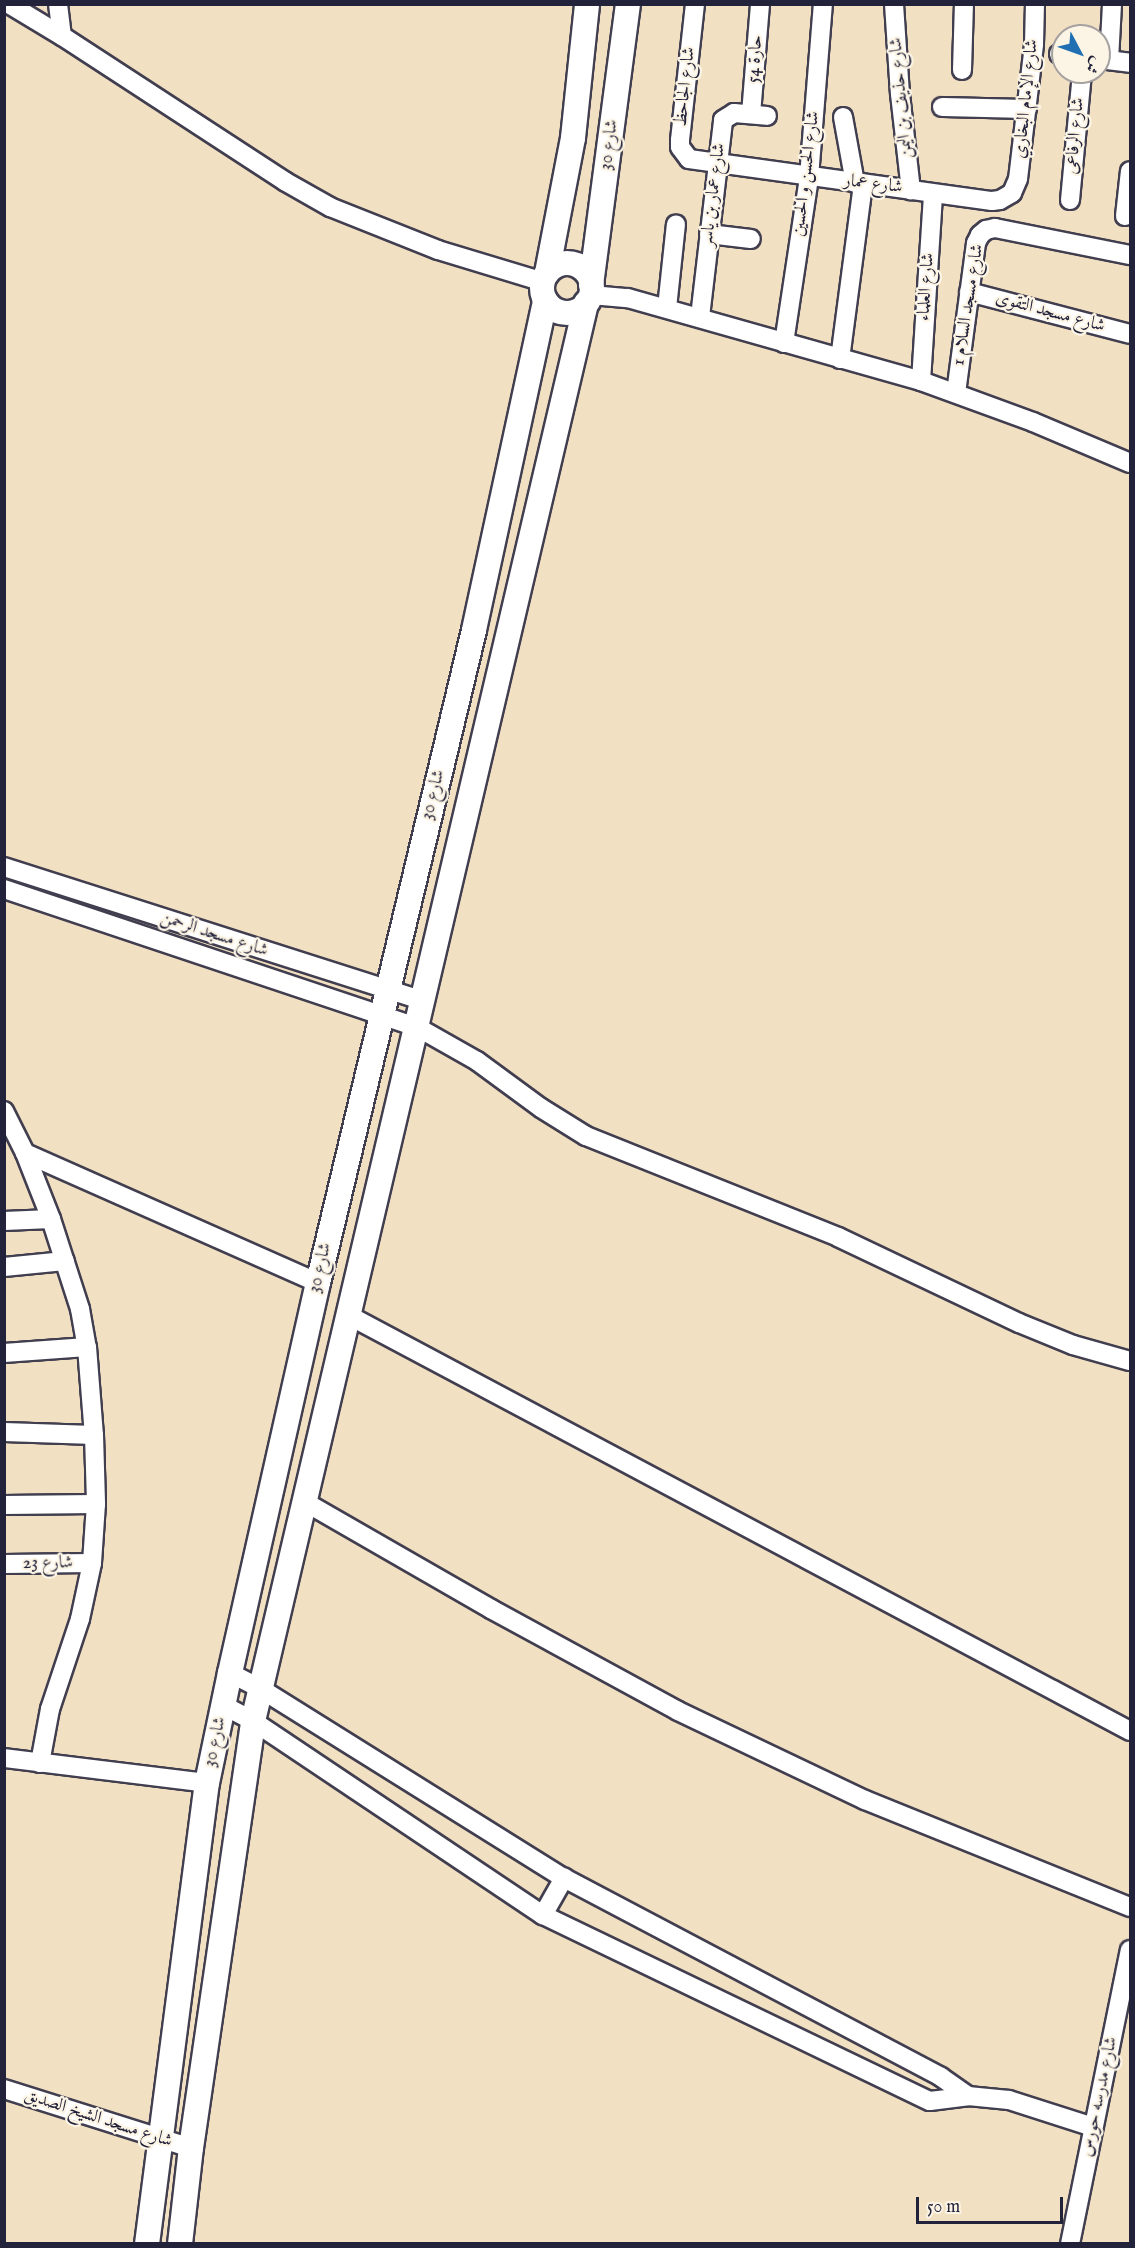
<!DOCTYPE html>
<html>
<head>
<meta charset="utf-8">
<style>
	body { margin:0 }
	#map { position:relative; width:1135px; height:2248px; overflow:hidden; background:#f2e0c2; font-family:"IM FELL English",Amiri,serif }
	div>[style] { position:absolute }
	.roads { filter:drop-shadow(2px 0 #413e4f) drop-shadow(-2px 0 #413e4f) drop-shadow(0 2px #413e4f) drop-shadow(0 -2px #413e4f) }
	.street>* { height:18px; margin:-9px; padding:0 9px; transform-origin:9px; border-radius:9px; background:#fff }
	.secondary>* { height:24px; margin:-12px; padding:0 12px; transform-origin:12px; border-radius:12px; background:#fff }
	.secondary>.ring { margin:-12px; padding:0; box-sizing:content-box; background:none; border:24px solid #fff; border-radius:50% }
	span { translate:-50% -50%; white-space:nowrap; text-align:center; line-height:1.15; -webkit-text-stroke:4.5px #fcf5e5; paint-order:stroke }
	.street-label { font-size:18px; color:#22223b }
	.frame { position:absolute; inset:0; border:6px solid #22223b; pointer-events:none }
	.north { position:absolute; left:1051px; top:24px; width:60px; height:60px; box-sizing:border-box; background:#fcf5e5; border:2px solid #a5a1a1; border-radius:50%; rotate:131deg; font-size:16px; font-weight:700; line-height:24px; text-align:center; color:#22223b }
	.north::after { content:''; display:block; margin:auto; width:21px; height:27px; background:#1f6fb2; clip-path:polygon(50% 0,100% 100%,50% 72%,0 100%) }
	.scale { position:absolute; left:916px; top:2197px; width:147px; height:27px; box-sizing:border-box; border:3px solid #22223b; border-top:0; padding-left:8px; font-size:18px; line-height:21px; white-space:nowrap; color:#22223b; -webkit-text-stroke:4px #fcf5e5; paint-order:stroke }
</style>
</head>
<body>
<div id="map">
	<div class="roads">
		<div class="street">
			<div style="left:9px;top:4px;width:62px;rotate:31.1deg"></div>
			<div style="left:62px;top:36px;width:267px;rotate:33.1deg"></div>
			<div style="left:286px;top:182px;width:51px;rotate:29.6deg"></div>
			<div style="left:330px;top:207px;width:116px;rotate:21.7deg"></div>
			<div style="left:438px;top:250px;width:110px;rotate:16.9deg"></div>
			<div style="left:58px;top:4px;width:32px;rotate:83deg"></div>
			<div style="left:695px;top:4px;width:137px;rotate:96.3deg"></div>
			<div style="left:680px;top:140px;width:7px;rotate:90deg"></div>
			<div style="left:680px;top:147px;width:15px;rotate:53deg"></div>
			<div style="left:689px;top:159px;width:306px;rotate:7.9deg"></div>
			<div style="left:992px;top:201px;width:8px;rotate:-7deg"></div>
			<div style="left:1000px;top:200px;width:14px;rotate:-30deg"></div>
			<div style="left:1012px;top:193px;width:15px;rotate:-67deg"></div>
			<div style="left:1018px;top:179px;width:136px;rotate:-83.2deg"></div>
			<div style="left:1034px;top:44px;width:40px;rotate:-88.6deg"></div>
			<div style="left:894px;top:4px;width:90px;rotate:86.2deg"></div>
			<div style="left:900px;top:94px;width:97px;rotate:83.5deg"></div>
			<div style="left:1059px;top:54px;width:4px;rotate:14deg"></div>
			<div style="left:1099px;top:59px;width:31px;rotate:7deg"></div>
			<div style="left:1109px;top:60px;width:56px;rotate:-86.9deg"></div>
			<div style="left:962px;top:70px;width:66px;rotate:-88.3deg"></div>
			<div style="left:942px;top:107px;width:85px;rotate:1.3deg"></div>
			<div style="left:751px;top:114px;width:110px;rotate:-85.3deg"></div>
			<div style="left:843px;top:117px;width:67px;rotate:79.7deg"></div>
			<div style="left:1070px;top:200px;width:129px;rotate:-84.6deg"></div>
			<div style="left:1125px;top:216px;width:45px;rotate:-83.7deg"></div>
			<div style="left:709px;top:234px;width:42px;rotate:6.8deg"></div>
			<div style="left:969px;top:292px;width:166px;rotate:14.6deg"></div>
			<div style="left:591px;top:295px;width:37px;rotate:5deg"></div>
			<div style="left:628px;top:298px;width:305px;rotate:15.8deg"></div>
			<div style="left:921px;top:381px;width:119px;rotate:20.1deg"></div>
			<div style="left:1033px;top:422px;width:105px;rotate:22.9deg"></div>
			<div style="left:667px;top:308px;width:84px;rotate:-83.9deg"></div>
			<div style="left:700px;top:317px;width:198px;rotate:-83.3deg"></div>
			<div style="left:723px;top:120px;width:13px;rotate:-32deg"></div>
			<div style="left:734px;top:113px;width:33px;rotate:5deg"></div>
			<div style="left:784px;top:343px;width:168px;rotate:-81.4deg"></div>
			<div style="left:809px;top:177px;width:174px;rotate:-85.4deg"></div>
			<div style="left:840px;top:359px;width:177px;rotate:-82.5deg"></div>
			<div style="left:921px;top:381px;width:188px;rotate:-86.3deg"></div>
			<div style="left:956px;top:393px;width:151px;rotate:-82.4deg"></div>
			<div style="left:976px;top:243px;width:9px;rotate:-63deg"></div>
			<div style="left:980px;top:235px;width:8px;rotate:-40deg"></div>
			<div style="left:986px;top:230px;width:9px;rotate:-13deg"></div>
			<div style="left:995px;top:228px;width:138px;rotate:11.3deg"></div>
			<div style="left:4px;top:867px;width:440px;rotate:17.7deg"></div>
			<div style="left:4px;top:889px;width:435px;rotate:18.5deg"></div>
			<div style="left:417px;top:1027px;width:69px;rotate:29.5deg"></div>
			<div style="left:477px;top:1061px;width:79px;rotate:36.3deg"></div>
			<div style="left:541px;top:1108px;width:53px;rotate:31.9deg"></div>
			<div style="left:586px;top:1136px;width:271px;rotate:21.8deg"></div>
			<div style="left:838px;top:1237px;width:200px;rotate:25.4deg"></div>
			<div style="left:1019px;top:1323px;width:58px;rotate:22.2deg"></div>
			<div style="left:1073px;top:1345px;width:59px;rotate:15.7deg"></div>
			<div style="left:4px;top:1111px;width:47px;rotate:63.4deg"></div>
			<div style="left:25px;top:1153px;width:71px;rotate:68.5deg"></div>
			<div style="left:51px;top:1219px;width:95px;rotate:72.1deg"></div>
			<div style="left:80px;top:1309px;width:39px;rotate:80deg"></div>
			<div style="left:87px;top:1347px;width:88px;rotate:85.5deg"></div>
			<div style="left:94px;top:1435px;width:69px;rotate:88.3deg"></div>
			<div style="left:96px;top:1504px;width:59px;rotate:93.9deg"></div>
			<div style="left:92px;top:1563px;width:57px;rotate:102.1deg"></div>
			<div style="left:80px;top:1619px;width:95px;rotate:108.4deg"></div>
			<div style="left:50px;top:1709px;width:55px;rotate:100.5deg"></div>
			<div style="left:25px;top:1153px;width:321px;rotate:23.9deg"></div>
			<div style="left:4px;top:1221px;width:47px;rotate:-2.4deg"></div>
			<div style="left:4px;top:1267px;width:61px;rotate:-5.6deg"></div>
			<div style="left:348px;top:1315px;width:886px;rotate:28.01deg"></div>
			<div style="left:4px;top:1353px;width:83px;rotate:-4.1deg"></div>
			<div style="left:4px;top:1432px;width:90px;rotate:1.9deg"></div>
			<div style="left:305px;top:1502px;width:215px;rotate:29.9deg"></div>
			<div style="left:491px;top:1609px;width:213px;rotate:28.6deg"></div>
			<div style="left:678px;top:1711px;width:207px;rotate:25.5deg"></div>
			<div style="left:865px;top:1800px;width:286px;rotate:22deg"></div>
			<div style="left:4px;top:1505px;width:92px;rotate:-0.6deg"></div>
			<div style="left:4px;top:1564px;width:88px;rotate:-0.7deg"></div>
			<div style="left:230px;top:1673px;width:35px;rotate:27deg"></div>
			<div style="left:261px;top:1689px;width:357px;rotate:32deg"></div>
			<div style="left:564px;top:1878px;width:426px;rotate:27.8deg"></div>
			<div style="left:941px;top:2077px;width:33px;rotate:35deg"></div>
			<div style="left:223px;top:1705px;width:34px;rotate:28deg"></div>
			<div style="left:253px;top:1721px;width:349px;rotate:33.8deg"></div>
			<div style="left:543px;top:1915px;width:429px;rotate:25.7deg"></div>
			<div style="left:930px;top:2101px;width:38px;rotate:-7deg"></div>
			<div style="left:968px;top:2096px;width:41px;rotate:5.6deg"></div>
			<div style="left:1009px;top:2100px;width:88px;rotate:17.8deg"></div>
			<div style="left:4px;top:1758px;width:205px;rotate:7deg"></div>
			<div style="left:543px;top:1915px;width:43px;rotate:-60.4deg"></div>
			<div style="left:4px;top:2089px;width:196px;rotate:17.5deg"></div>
			<div style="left:1070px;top:2244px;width:300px;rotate:-78.5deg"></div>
		</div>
		<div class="secondary">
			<div class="ring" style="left:542px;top:263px;width:26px;height:26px"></div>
			<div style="left:547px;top:273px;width:137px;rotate:-79.1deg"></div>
			<div style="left:573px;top:138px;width:135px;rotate:-84deg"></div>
			<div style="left:591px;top:285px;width:283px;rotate:-82.5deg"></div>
			<div style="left:147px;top:2244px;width:465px;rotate:-82.6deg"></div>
			<div style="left:207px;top:1783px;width:112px;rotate:-78.2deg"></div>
			<div style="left:230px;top:1673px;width:400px;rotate:-77.3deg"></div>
			<div style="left:318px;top:1283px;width:671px;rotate:-76.56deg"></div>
			<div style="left:474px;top:630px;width:337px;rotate:-77.8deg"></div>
			<div style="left:180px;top:2244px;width:97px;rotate:-83.5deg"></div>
			<div style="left:191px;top:2148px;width:431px;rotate:-81.7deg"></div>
			<div style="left:253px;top:1721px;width:1457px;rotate:-76.78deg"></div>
		</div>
	</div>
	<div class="street-label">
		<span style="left:756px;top:59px;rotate:-86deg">حارة 54</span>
		<span style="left:686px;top:87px;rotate:-84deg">شارع الجاحظ</span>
		<span style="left:902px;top:98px;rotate:-95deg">شارع حذيف بن اليمن</span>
		<span style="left:1027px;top:99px;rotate:-84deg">شارع الإمام البخاري</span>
		<span style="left:1076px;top:136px;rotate:-85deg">شارع الرفاعى</span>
		<span style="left:610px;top:145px;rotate:-83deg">شارع 30</span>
		<span style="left:807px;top:174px;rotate:-83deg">شارع الحسن و الحسين</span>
		<span style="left:873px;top:185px;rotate:7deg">شارع عمار</span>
		<span style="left:714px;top:195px;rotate:-83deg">شارع عمار بن ياسر</span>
		<span style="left:927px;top:287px;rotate:-86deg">شارع العلماء</span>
		<span style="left:969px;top:305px;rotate:-81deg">شارع مسجد السلام 1</span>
		<span style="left:1050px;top:313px;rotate:15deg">شارع مسجد التقوى</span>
		<span style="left:434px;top:795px;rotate:-76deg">شارع 30</span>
		<span style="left:214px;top:935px;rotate:18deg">شارع مسجد الرحمن</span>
		<span style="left:321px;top:1268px;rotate:-77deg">شارع 30</span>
		<span style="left:48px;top:1564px;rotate:-1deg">شارع 23</span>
		<span style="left:216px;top:1742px;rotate:-78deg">شارع 30</span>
		<span style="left:1100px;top:2097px;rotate:-78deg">شارع مدرسه حورس</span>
		<span style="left:98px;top:2119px;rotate:18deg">شارع مسجد الشيخ الصديق</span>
	</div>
	<div class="frame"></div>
	<div class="north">ش</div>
	<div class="scale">50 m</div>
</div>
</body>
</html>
